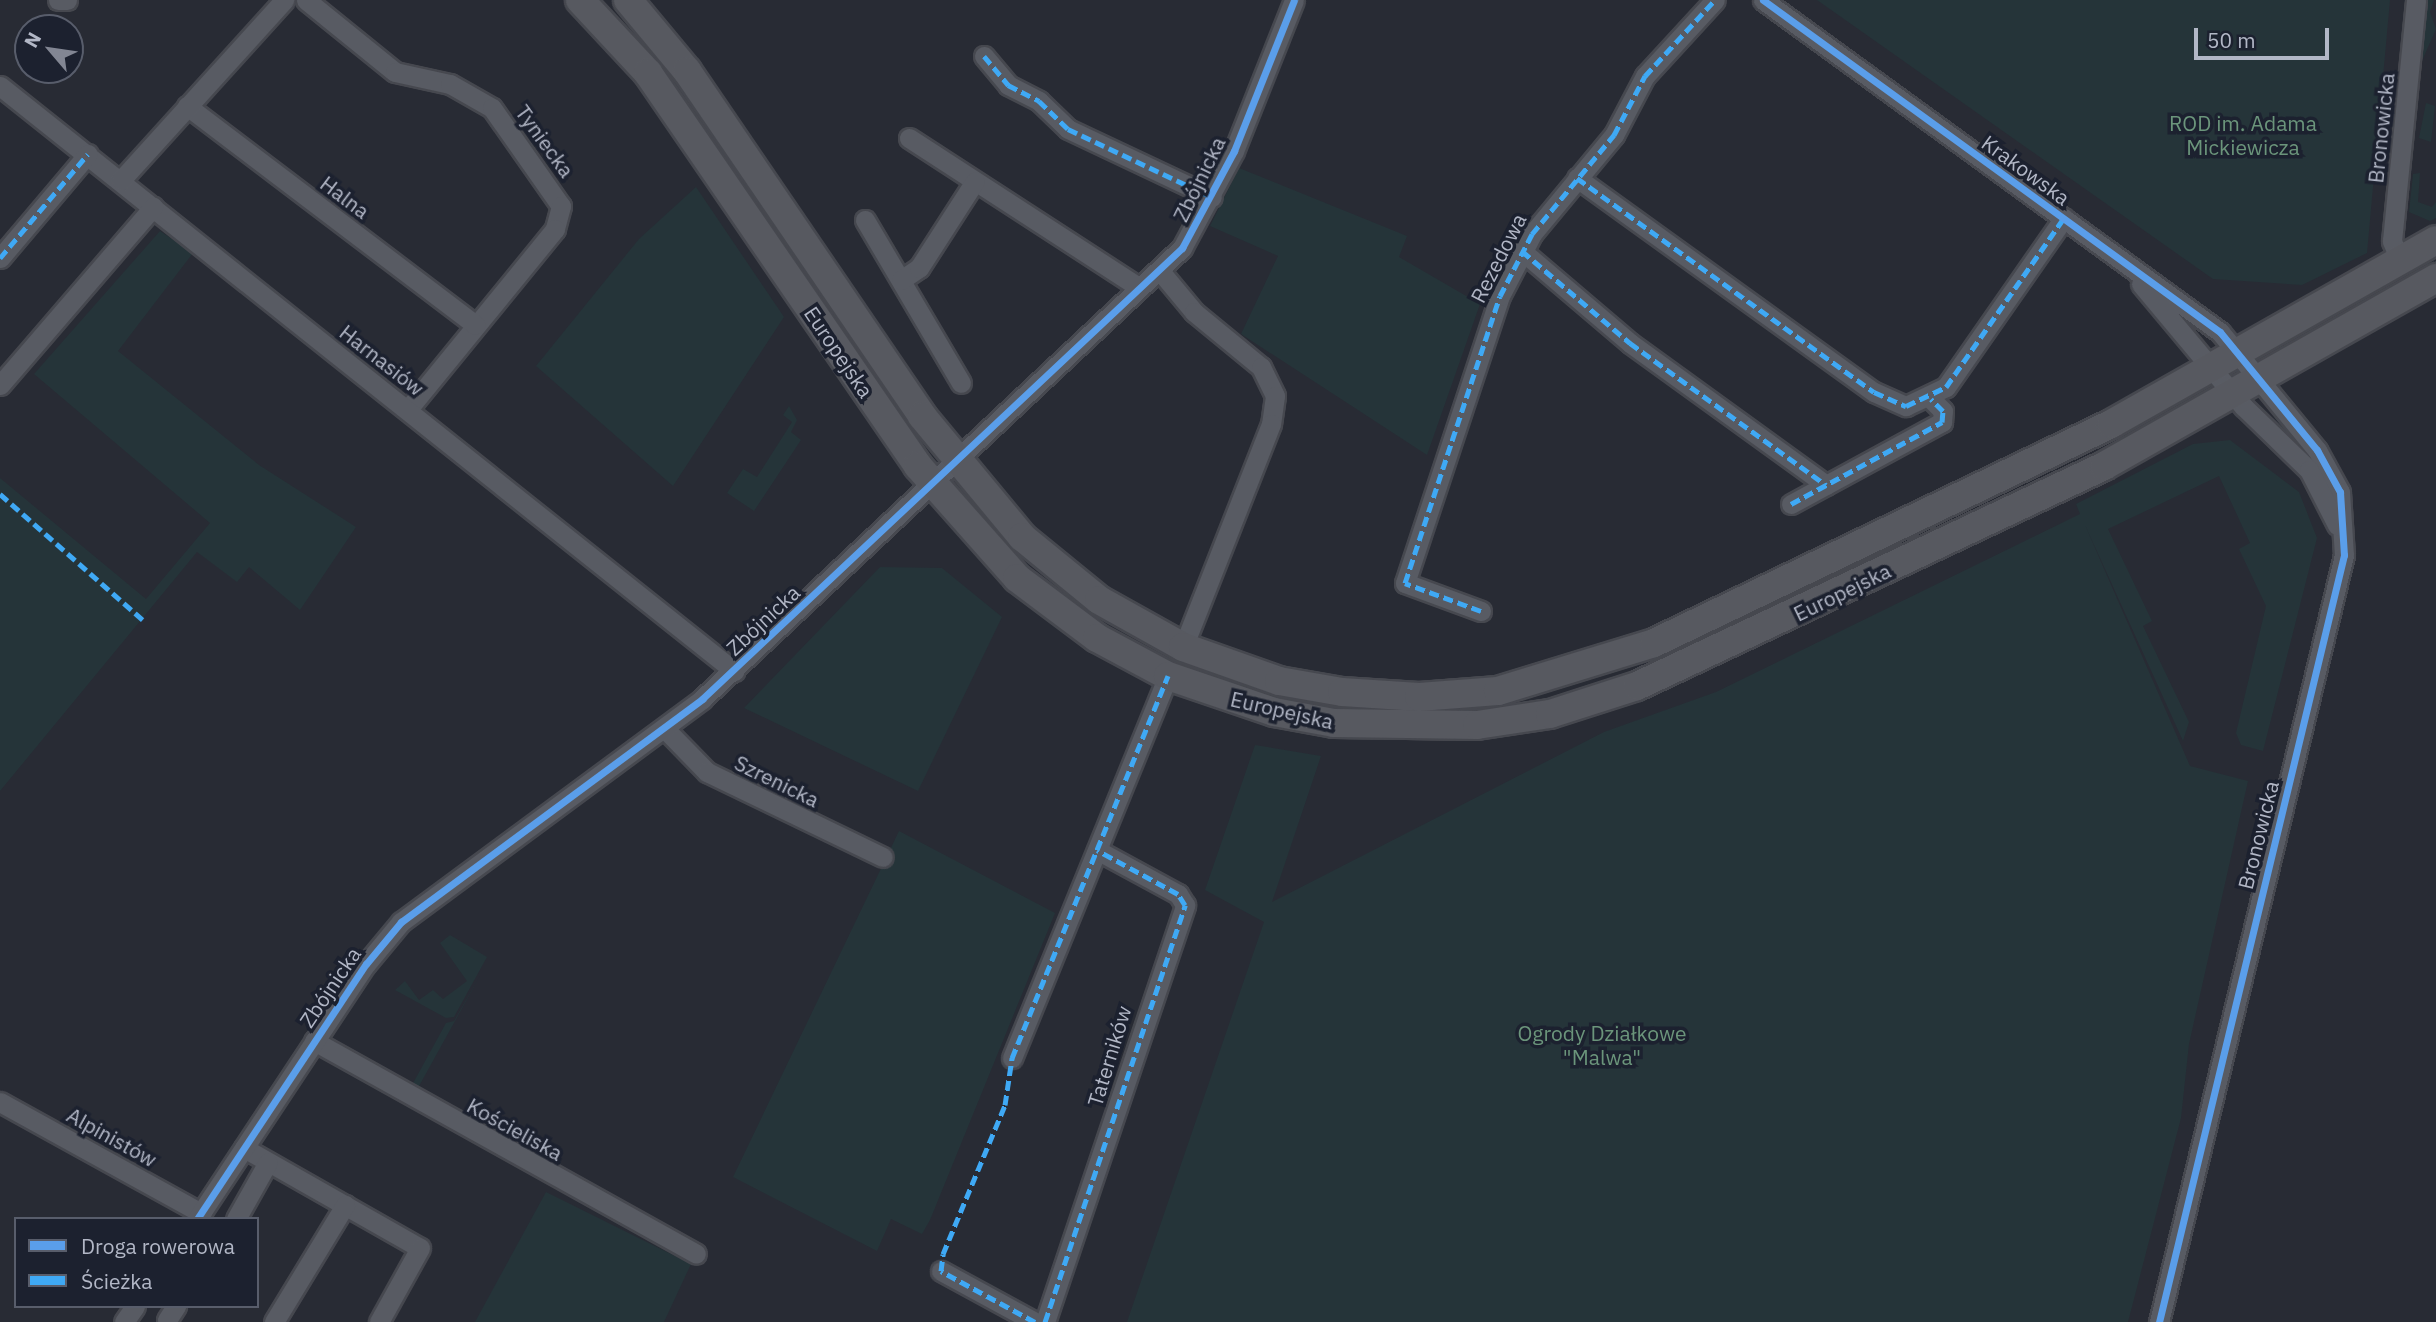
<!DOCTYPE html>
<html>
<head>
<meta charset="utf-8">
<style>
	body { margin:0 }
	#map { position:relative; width:2436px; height:1322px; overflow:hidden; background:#282b34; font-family:"IBM Plex Sans",sans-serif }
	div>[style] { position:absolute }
	.green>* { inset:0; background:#253439 }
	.roads { filter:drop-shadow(2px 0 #46484f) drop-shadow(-2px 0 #46484f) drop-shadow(0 2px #46484f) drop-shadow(0 -2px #46484f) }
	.minor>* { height:19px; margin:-9.5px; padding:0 9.5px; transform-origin:9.5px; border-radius:9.5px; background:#585b63 }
	.secondary>* { height:28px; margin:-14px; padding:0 14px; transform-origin:14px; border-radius:14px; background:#575960 }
	.quiet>* { height:5px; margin-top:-2.5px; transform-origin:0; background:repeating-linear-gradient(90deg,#3fa9f5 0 10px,transparent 0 15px) }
	.cycleway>* { height:7px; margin:-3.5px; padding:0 3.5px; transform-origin:3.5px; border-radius:3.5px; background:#5a9eea }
	span { translate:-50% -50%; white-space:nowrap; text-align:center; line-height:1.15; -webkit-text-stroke:7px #1c212f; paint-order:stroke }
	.park-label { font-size:21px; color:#6b957b }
	.street-label { font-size:21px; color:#b2b7c6 }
	.legend { position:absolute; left:14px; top:1217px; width:245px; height:91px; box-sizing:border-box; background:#1c212f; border:2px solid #585d6b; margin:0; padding:9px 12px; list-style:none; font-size:21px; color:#b2b7c6 }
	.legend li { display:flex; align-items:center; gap:14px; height:35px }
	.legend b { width:35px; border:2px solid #585d6b }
	.north { position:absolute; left:14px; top:14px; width:70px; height:70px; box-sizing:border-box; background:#1c212f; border:2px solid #585d6b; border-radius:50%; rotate:299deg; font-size:19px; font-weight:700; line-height:28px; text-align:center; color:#b2b7c6 }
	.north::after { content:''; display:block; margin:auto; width:24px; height:32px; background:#828693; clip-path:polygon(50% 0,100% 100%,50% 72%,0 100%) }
	.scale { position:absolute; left:2194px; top:28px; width:135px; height:32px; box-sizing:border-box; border:4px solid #b2b7c6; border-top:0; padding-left:9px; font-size:21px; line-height:24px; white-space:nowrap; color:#b2b7c6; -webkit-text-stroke:5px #1c212f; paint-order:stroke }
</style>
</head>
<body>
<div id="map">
	<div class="green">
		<div style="clip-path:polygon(1817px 0,2390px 0,2367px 253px,2302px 285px,2213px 279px)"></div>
		<div style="clip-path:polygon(2422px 0,2434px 0,2430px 12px,2436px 29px,2418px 70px)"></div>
		<div style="clip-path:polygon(2426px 103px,2435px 106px,2431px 142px,2419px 138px)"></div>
		<div style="clip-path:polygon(1239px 168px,1407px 236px,1399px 257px,1480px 304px,1427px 455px,1241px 334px,1278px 256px,1210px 226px)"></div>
		<div style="clip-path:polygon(2420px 173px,2418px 202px,2432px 207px,2436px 202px,2436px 218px,2430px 221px,2409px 212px,2413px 174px)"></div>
		<div style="clip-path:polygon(696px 187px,784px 317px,673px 486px,536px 366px,639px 239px)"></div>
		<div style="clip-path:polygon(160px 231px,193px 253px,118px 351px,259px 465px,356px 527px,300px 610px,249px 567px,237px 582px,197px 552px,0 791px,0 478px,146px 599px,210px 523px,34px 374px)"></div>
		<div style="clip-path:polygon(789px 406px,797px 420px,791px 432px,801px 440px,754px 511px,727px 493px,743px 469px,757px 477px,792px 422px,783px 415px)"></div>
		<div style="clip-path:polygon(2230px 440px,2299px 492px,2317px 538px,2263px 751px,2241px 745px,2236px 733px,2266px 606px,2239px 549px,2250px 543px,2219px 476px,2108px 529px,2152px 621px,2143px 626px,2189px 722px,2183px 741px,2085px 525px,2190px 766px,2248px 781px,2189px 1044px,2181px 1118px,2128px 1322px,1127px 1322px,1264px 922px,1205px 890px,1255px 745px,1321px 756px,1272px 902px,1604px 732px,1716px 692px,2080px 514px,2076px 504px,2193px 444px)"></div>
		<div style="clip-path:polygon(880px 567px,942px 568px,1002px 617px,918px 791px,744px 708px)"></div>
		<div style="clip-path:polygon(899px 831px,1055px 913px,930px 1220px,922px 1234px,891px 1219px,877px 1251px,733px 1177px)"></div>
		<div style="clip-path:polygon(450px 935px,487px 957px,454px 1017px,446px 1018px,395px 990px,405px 981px,419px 1000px,433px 990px,443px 999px,467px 981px,440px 943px)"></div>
		<div style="clip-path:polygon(481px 974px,418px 1088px,412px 1085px,446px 1023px,454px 1021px)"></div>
		<div style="clip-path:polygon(546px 1192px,691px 1264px,664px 1322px,475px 1322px)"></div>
	</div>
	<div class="roads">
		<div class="minor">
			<div style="left:58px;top:0;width:9px"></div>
			<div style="left:306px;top:0;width:114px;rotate:39deg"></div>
			<div style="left:395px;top:72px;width:56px;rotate:12.3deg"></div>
			<div style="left:450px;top:84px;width:48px;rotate:29.7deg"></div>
			<div style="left:492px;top:108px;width:120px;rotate:54.9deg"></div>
			<div style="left:561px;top:206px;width:24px;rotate:105deg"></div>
			<div style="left:555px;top:229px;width:232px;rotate:129.2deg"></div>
			<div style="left:1763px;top:0;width:565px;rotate:36deg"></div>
			<div style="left:2220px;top:332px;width:153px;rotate:50.6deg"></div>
			<div style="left:2317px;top:450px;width:48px;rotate:61.3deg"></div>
			<div style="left:2340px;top:492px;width:63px;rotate:86.4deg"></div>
			<div style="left:2344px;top:555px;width:789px;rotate:103.56deg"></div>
			<div style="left:984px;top:56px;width:38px;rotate:50deg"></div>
			<div style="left:1008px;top:85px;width:35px;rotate:27deg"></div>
			<div style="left:1039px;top:101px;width:40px;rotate:44deg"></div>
			<div style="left:1068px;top:129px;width:159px;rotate:25.3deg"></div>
			<div style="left:0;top:86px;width:939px;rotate:38.55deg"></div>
			<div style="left:187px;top:106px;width:362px;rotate:37.2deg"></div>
			<div style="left:909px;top:138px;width:275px;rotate:33deg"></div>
			<div style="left:1577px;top:178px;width:366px;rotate:35.8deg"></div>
			<div style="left:1874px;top:392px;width:35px;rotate:24deg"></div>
			<div style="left:1906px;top:406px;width:44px;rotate:-25.4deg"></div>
			<div style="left:1946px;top:387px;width:206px;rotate:-55.1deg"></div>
			<div style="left:121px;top:180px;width:243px;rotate:-47.8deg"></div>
			<div style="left:865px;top:220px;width:189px;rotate:59.5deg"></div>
			<div style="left:1522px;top:251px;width:142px;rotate:40.4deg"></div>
			<div style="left:1630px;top:343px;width:242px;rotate:35.9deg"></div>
			<div style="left:0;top:258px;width:136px;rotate:-49.8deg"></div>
			<div style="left:2400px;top:260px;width:21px;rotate:-113deg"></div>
			<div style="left:2392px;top:241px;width:242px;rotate:-84.3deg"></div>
			<div style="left:1160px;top:271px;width:53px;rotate:50.3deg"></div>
			<div style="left:1194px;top:312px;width:87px;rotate:39.4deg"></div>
			<div style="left:1261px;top:367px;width:32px;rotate:64deg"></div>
			<div style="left:1275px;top:396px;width:28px;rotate:98deg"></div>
			<div style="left:1271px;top:424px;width:240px;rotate:111.5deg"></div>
			<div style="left:901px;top:280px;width:22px;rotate:-34deg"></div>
			<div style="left:919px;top:268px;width:103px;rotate:-57.2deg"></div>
			<div style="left:2141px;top:284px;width:160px;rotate:50.1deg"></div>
			<div style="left:2244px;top:407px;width:91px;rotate:44.1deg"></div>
			<div style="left:2309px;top:470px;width:62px;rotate:63deg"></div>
			<div style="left:0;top:385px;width:235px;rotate:-49.3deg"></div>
			<div style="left:1791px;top:504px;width:172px;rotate:-28.5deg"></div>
			<div style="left:1942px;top:422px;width:11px;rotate:-85deg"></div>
			<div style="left:1943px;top:411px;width:17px;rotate:-135deg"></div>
			<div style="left:1481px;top:611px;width:81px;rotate:-159.8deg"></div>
			<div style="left:1405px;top:583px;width:302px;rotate:-71.7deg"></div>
			<div style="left:1500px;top:296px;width:70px;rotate:-62.7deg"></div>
			<div style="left:1532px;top:234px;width:129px;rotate:-50.4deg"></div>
			<div style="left:1614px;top:135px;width:67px;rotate:-62.3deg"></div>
			<div style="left:1645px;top:76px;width:103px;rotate:-47.4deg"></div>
			<div style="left:665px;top:729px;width:60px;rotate:45.7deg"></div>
			<div style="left:707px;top:772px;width:195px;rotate:25.8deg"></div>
			<div style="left:314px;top:1041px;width:437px;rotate:29.1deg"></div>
			<div style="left:1012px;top:1058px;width:413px;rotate:-67.8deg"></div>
			<div style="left:0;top:1102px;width:230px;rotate:28.9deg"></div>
			<div style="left:244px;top:1148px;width:202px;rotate:29.6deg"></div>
			<div style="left:420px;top:1248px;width:85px;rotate:119deg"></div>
			<div style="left:197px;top:1219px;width:306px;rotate:-56.5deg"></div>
			<div style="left:366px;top:964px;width:55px;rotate:-50.2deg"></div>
			<div style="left:401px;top:922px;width:375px;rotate:-36.5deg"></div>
			<div style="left:702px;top:699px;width:659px;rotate:-43.22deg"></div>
			<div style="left:1182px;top:248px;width:110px;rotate:-61.8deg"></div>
			<div style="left:1234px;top:151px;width:162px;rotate:-68.3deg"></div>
			<div style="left:236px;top:1219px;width:65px;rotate:-60.7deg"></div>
			<div style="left:941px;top:1271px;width:107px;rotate:28.5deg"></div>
			<div style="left:167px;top:1320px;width:17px;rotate:-57deg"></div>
			<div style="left:124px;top:1322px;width:19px;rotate:-55deg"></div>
			<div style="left:274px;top:1322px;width:137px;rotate:-58.7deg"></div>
			<div style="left:1045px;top:1322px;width:440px;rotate:-71.4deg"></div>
			<div style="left:1185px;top:905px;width:13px;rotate:-122deg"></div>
			<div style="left:1178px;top:894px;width:92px;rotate:-151.5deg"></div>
		</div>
		<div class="secondary">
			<div style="left:580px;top:0;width:100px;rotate:47deg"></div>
			<div style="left:648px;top:73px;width:477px;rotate:55.5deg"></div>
			<div style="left:918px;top:466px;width:149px;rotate:48.5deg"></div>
			<div style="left:1017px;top:578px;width:100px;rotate:36.9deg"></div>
			<div style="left:1097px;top:638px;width:81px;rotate:28.2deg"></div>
			<div style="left:1168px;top:676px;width:112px;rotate:18.8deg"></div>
			<div style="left:1274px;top:712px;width:61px;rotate:10.4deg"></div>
			<div style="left:1334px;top:723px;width:143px;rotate:0.8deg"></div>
			<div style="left:1477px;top:725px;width:74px;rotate:-8.6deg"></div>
			<div style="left:1550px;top:714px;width:91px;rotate:-17.8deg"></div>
			<div style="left:1637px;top:686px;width:516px;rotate:-25.22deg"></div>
			<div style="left:2104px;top:466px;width:382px;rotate:-29.5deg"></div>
			<div style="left:628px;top:0;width:92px;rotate:50.3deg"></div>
			<div style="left:687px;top:71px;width:417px;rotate:55.7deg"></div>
			<div style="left:922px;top:416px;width:157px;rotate:50.4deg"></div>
			<div style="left:1022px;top:537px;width:99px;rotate:39.3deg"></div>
			<div style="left:1099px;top:600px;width:96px;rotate:29.2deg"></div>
			<div style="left:1183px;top:647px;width:102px;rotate:19.5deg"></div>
			<div style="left:1279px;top:681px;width:64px;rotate:9.9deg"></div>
			<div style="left:1342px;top:692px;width:77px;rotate:3.7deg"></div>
			<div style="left:1419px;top:697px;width:79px;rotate:-4.3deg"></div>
			<div style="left:1498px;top:691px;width:163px;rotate:-17.1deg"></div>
			<div style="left:1654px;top:643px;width:507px;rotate:-25.6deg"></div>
			<div style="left:2111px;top:424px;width:373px;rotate:-29.5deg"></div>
		</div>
	</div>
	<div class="quiet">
		<div style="left:984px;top:56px;width:38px;rotate:50deg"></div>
		<div style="left:1008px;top:85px;width:35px;rotate:27deg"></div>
		<div style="left:1039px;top:101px;width:40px;rotate:44deg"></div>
		<div style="left:1068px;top:129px;width:159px;rotate:25.3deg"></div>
		<div style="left:1577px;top:178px;width:366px;rotate:35.8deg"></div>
		<div style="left:1874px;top:392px;width:35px;rotate:24deg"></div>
		<div style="left:1906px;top:406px;width:44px;rotate:-25.4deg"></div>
		<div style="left:1946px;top:387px;width:206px;rotate:-55.1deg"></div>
		<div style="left:1522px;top:251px;width:142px;rotate:40.4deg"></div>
		<div style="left:1630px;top:343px;width:242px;rotate:35.9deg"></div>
		<div style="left:0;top:258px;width:136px;rotate:-49.8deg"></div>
		<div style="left:0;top:494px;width:192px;rotate:41.4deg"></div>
		<div style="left:1791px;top:504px;width:172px;rotate:-28.5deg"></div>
		<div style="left:1942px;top:422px;width:11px;rotate:-85deg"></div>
		<div style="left:1943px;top:411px;width:17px;rotate:-135deg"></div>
		<div style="left:1481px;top:611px;width:81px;rotate:-159.8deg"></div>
		<div style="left:1405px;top:583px;width:302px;rotate:-71.7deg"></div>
		<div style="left:1500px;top:296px;width:70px;rotate:-62.7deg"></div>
		<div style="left:1532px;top:234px;width:129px;rotate:-50.4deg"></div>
		<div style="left:1614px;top:135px;width:67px;rotate:-62.3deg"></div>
		<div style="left:1645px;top:76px;width:103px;rotate:-47.4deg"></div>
		<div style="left:1035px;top:1322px;width:107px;rotate:-151.5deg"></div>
		<div style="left:941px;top:1271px;width:17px;rotate:-83deg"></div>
		<div style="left:943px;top:1254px;width:161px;rotate:-67.4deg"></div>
		<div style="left:1005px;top:1105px;width:48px;rotate:-81.5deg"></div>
		<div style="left:1012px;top:1058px;width:413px;rotate:-67.8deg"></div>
		<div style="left:1045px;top:1322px;width:440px;rotate:-71.4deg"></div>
		<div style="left:1185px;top:905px;width:13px;rotate:-122deg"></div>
		<div style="left:1178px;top:894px;width:92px;rotate:-151.5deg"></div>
	</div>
	<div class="cycleway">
		<div style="left:1763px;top:0;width:565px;rotate:36deg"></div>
		<div style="left:2220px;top:332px;width:153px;rotate:50.6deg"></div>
		<div style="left:2317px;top:450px;width:48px;rotate:61.3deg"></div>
		<div style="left:2340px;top:492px;width:63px;rotate:86.4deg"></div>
		<div style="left:2344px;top:555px;width:789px;rotate:103.56deg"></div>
		<div style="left:197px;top:1219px;width:306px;rotate:-56.5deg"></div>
		<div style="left:366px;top:964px;width:55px;rotate:-50.2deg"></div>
		<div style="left:401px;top:922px;width:375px;rotate:-36.5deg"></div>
		<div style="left:702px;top:699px;width:659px;rotate:-43.22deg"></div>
		<div style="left:1182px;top:248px;width:110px;rotate:-61.8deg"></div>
		<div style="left:1234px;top:151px;width:162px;rotate:-68.3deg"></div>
	</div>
	<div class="park-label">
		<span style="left:2243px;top:135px">ROD im. Adama<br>Mickiewicza</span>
		<span style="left:1602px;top:1045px">Ogrody Działkowe<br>"Malwa"</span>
	</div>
	<div class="street-label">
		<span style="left:2381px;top:128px;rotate:-84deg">Bronowicka</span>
		<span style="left:545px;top:141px;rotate:54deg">Tyniecka</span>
		<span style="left:2026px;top:170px;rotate:36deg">Krakowska</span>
		<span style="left:1199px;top:179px;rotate:-64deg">Zbójnicka</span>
		<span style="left:345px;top:197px;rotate:37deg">Halna</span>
		<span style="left:1498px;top:258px;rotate:-63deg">Rezedowa</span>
		<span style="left:839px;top:352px;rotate:56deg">Europejska</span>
		<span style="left:382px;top:360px;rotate:38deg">Harnasiów</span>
		<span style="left:1842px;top:592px;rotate:-26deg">Europejska</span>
		<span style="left:763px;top:620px;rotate:-43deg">Zbójnicka</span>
		<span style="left:1282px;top:710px;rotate:13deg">Europejska</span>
		<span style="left:777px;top:781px;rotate:26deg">Szrenicka</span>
		<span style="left:2258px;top:835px;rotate:-76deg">Bronowicka</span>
		<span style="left:330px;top:987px;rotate:-56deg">Zbójnicka</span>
		<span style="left:1109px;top:1056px;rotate:-73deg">Taterników</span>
		<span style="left:515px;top:1129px;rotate:29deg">Kościeliska</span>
		<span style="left:112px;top:1137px;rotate:29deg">Alpinistów</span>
	</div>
	<ul class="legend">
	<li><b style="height:9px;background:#5a9eea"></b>Droga rowerowa</li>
	<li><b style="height:9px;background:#3fa9f5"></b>Ścieżka</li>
	</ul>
	<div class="north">N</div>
	<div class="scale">50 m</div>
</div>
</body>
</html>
